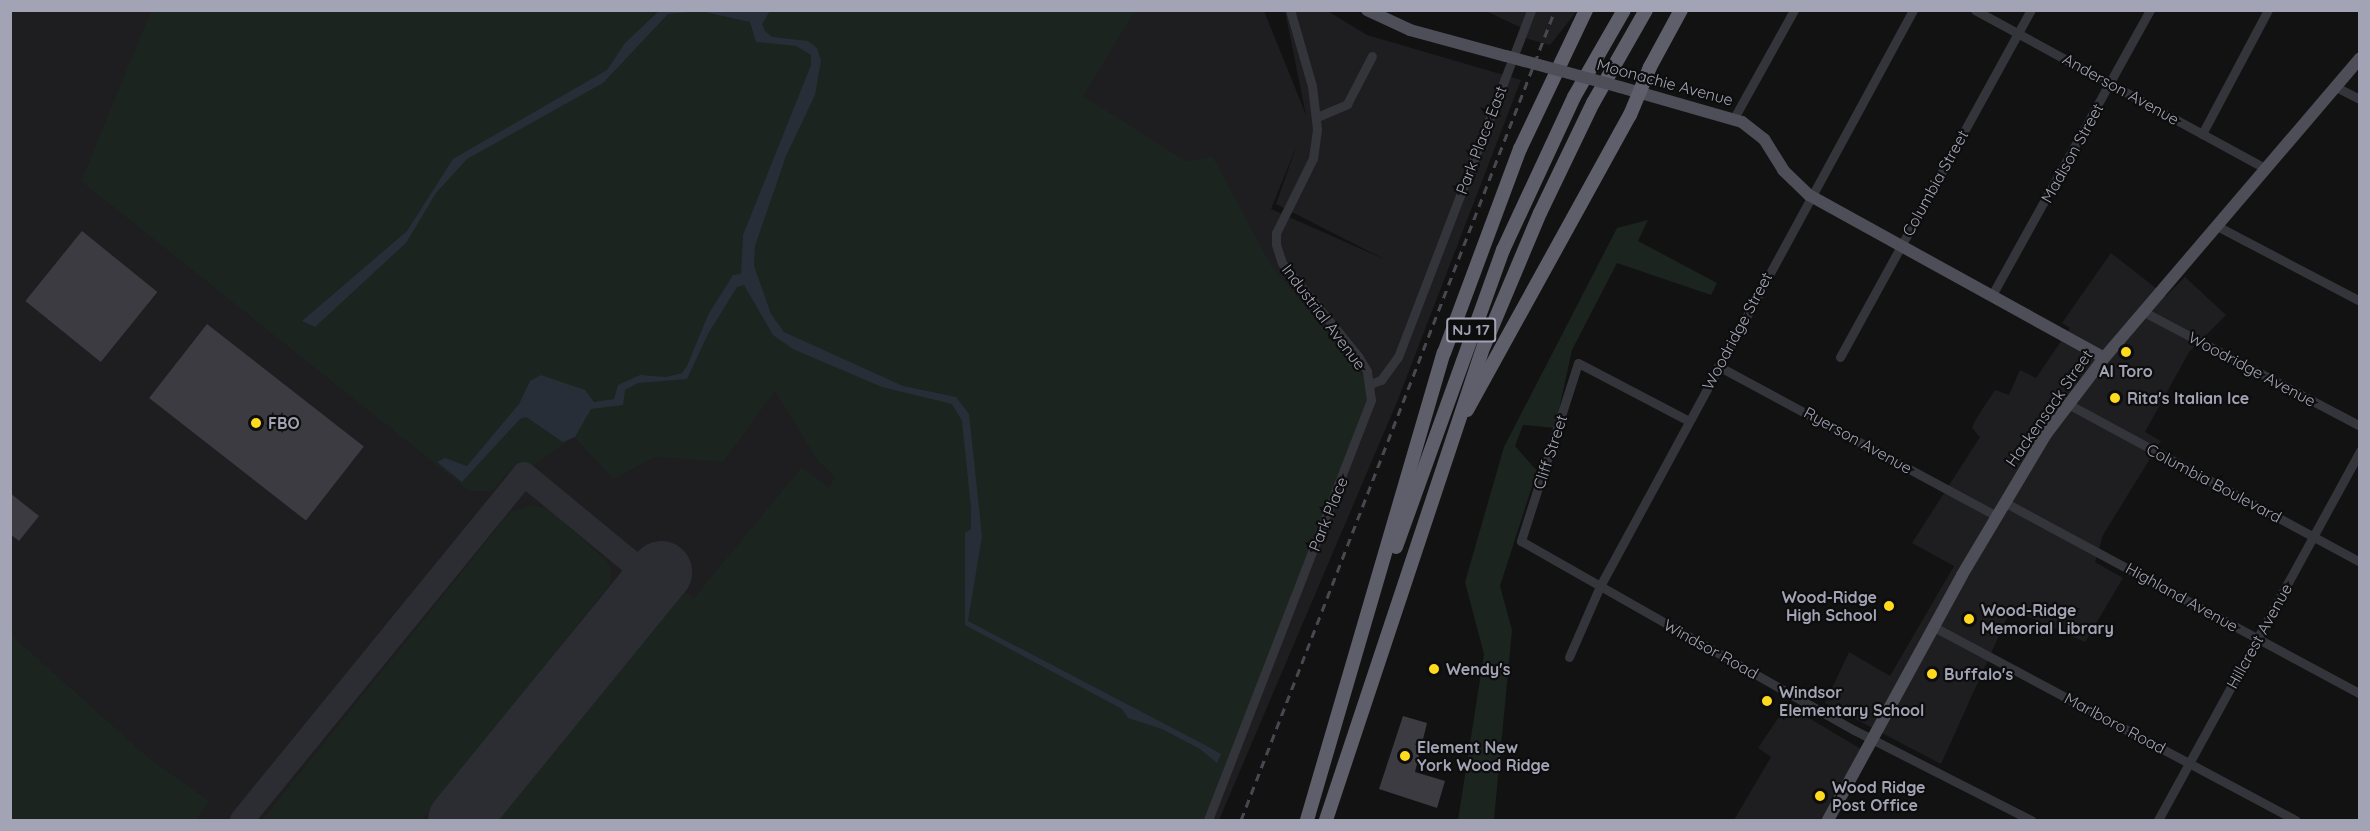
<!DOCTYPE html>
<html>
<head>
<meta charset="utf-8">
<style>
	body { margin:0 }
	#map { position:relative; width:2370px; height:831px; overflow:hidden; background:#121213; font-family:Quicksand,sans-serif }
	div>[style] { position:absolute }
	.built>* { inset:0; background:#1e1e21 }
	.green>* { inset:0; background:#1b241e }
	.water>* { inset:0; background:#272e38 }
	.taxiway>* { height:24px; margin:-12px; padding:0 12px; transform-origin:12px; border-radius:12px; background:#2c2d32 }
	.runway>* { height:62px; margin:-31px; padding:0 31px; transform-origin:31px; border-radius:31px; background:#2c2d32 }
	.building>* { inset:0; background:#3c3b41; transform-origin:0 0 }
	.minor>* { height:9px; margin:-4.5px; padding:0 4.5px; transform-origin:4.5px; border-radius:4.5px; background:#34343b }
	.major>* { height:12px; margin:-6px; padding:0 6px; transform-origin:6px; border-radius:6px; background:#4e4e58 }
	.highway>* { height:14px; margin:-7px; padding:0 7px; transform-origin:7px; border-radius:7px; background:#5e5f6a }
	.rail>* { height:3px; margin-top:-1.5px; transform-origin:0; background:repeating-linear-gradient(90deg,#474850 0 8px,transparent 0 14px) }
	.major-bridge>* { height:12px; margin:-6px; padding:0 6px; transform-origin:6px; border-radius:6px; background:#4e4e58 }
	.dots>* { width:16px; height:16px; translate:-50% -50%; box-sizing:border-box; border:3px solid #0d0d0e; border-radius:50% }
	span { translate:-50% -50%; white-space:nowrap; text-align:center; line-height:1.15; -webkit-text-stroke:4.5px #0d0d0e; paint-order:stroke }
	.shield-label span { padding:2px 4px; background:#0d0d0e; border:2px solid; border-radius:4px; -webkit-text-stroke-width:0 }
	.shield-label { font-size:15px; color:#a2a4b5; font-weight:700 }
	.street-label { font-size:16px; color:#a2a4b5 }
	.poi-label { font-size:16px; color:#a2a4b5; font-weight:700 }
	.left { translate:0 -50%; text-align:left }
	.right { translate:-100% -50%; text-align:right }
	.frame { position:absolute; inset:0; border:12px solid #a2a4b5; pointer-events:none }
</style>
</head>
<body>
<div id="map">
	<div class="built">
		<div style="clip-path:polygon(evenodd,1326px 10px,1367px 35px,1521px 80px,1397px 402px,1219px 820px,11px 820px,10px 11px,1264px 11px,1306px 115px,1285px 11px,1326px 10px,1297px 145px,1276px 204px,1386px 260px,1271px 209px,1297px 145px)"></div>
		<div style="clip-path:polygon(1486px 11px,1577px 11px,1550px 45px,1521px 37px,1524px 29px)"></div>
		<div style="clip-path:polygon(2111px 253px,2166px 296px,2185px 277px,2226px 315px,2189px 352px,2145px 432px,2161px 441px,2103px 535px,2095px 562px,2123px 578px,2085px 642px,2011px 609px,1941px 764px,1825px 703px,1849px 652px,1890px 676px,1954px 566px,1912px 543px,1980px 437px,1972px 428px,1976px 419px,1995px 390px,2009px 395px,2020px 370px,2036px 378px,2070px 328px,2062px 323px)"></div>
		<div style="clip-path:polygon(1787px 705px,1861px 749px,1824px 820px,1734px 820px,1771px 757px,1758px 748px)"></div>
	</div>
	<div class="green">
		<div style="clip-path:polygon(151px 11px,1135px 11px,1083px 96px,1186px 161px,1213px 157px,1272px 267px,1370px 384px,1371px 400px,1208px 820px,499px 820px,685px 592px,694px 598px,802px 467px,829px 488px,835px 477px,818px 461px,775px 391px,723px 462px,655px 457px,614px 479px,574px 437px,533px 466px,519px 462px,491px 491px,469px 491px,81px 181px)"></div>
		<div style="clip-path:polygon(1648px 220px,1638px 241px,1717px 283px,1711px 295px,1617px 263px,1572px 350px,1555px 428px,1523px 425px,1515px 446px,1537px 471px,1500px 586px,1512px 630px,1494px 820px,1458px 820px,1484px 654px,1465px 582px,1504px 447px,1617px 228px)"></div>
		<div style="clip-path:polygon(535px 505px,550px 510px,606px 560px,611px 567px,610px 584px,422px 820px,262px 820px,510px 512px)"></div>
		<div style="clip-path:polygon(10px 634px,151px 760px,209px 801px,196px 820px,11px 820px)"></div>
	</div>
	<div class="water">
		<div style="clip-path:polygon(733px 10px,770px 11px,762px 24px,765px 31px,772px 37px,808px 41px,817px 48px,821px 61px,815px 95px,786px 156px,755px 246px,754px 266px,771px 314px,784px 332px,903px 386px,956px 397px,969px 414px,982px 536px,968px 621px,1205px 745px,1221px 754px,1217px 763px,1200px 749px,1162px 729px,1128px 718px,1122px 709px,965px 625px,965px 533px,971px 529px,971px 508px,962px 421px,952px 404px,882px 387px,793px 349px,773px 335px,744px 285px,737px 287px,708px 334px,687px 379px,638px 383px,625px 390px,623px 405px,591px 409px,575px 437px,563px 442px,526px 417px,520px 419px,462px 482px,437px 462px,445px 458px,467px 466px,519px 404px,530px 381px,541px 375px,585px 390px,594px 402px,614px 399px,618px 385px,640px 375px,666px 377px,682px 373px,687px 366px,708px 315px,733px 275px,741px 274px,743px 235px,811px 65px,811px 55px,796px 46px,756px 42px,750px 22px,700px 11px,668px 14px,603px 83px,467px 159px,436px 193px,406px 243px,315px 327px,302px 321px,407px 231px,453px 159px,607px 70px,625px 43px,659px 11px)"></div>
	</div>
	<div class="taxiway">
		<div style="left:242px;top:820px;width:446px;rotate:-50.8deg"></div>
		<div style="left:524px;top:474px;width:168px;rotate:39.5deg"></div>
	</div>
	<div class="runway">
		<div style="left:459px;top:820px;width:320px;rotate:-50.8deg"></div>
	</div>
	<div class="building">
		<div style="left:82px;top:231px;width:97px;height:90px;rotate:39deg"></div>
		<div style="left:207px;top:324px;width:199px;height:94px;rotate:38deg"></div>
		<div style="clip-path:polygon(10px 493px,39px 516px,19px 541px,10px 534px)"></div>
		<div style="clip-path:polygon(1403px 716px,1427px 723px,1415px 772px,1445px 781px,1437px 808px,1379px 789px)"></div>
	</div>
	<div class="minor">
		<div style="left:1975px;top:10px;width:332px;rotate:28.6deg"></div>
		<div style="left:2336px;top:87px;width:27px;rotate:27deg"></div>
		<div style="left:1317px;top:117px;width:33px;rotate:-23deg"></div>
		<div style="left:1347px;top:104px;width:54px;rotate:-62.5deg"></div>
		<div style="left:1734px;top:118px;width:124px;rotate:-60.9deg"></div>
		<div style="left:2202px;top:134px;width:140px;rotate:-62deg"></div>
		<div style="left:2217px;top:226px;width:161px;rotate:27.7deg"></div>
		<div style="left:1992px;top:295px;width:326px;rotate:-61deg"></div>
		<div style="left:2144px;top:312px;width:244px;rotate:27.8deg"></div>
		<div style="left:1840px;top:357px;width:396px;rotate:-61.2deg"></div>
		<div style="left:1718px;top:366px;width:316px;rotate:28.3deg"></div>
		<div style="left:1370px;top:384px;width:12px;rotate:-20deg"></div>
		<div style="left:1381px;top:380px;width:29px;rotate:-54deg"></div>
		<div style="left:1398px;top:357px;width:372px;rotate:-69deg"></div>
		<div style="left:2068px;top:404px;width:332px;rotate:28.4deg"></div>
		<div style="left:1689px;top:421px;width:125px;rotate:-152.4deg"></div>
		<div style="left:1578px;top:363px;width:187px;rotate:107.8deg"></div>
		<div style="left:1521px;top:541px;width:383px;rotate:29.6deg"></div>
		<div style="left:1854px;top:730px;width:199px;rotate:27deg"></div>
		<div style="left:2004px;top:502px;width:404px;rotate:28.3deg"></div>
		<div style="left:1934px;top:627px;width:410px;rotate:28.1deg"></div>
		<div style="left:1569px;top:657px;width:77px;rotate:-66.4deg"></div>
		<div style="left:1600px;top:586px;width:656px;rotate:-61.48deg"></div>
		<div style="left:1208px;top:820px;width:451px;rotate:-68.8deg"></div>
		<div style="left:1371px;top:400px;width:29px;rotate:-98deg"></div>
		<div style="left:1367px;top:371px;width:17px;rotate:-121deg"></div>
		<div style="left:1358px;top:356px;width:120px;rotate:-129.3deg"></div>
		<div style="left:1282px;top:263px;width:20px;rotate:-108deg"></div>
		<div style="left:1276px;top:244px;width:11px;rotate:-90deg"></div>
		<div style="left:1276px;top:233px;width:84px;rotate:-63.7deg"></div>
		<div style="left:1313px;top:158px;width:29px;rotate:-82deg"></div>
		<div style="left:1317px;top:129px;width:43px;rotate:-96.6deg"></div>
		<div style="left:1312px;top:86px;width:79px;rotate:-106.1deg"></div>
		<div style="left:2158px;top:820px;width:421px;rotate:-61.3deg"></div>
	</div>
	<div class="major">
		<div style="left:1367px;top:10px;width:47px;rotate:24.9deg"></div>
		<div style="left:1410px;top:30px;width:99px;rotate:15.2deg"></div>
		<div style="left:1620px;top:87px;width:127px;rotate:16deg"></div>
		<div style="left:1742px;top:122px;width:28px;rotate:38deg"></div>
		<div style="left:1764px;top:139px;width:36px;rotate:58deg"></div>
		<div style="left:1783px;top:170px;width:36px;rotate:44deg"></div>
		<div style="left:1809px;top:195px;width:337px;rotate:28.9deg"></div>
		<div style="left:1828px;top:820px;width:279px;rotate:-61.3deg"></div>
		<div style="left:1962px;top:575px;width:164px;rotate:-59.2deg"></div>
		<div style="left:2046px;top:434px;width:96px;rotate:-52.7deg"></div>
		<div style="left:2104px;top:358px;width:394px;rotate:-49.5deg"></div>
	</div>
	<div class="highway">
		<div style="left:1467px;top:410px;width:337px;rotate:-61.1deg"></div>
		<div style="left:1630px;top:115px;width:52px;rotate:-67.4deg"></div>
		<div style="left:1650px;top:67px;width:65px;rotate:-61.5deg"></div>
		<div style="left:1396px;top:547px;width:316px;rotate:-70.2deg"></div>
		<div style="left:1503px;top:250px;width:169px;rotate:-65.1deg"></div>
		<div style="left:1574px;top:97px;width:100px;rotate:-60.1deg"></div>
		<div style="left:1307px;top:820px;width:487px;rotate:-73.7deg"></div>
		<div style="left:1444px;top:353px;width:218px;rotate:-69.6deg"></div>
		<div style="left:1520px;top:149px;width:154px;rotate:-64.6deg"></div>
		<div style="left:1326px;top:820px;width:500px;rotate:-71.6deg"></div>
		<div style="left:1484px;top:346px;width:144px;rotate:-67.2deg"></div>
		<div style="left:1540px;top:213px;width:122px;rotate:-64.3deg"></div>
		<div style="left:1593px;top:103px;width:107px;rotate:-60.3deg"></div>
	</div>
	<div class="rail">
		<div style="left:1241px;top:820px;width:869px;rotate:-68.81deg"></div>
	</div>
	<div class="major-bridge">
		<div style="left:1506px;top:56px;width:118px;rotate:15.2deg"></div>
	</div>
	<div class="dots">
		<div style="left:2126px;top:352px;background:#ffda1e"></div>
		<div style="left:2115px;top:398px;background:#ffda1e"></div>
		<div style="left:256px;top:423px;background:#ffda1e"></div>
		<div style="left:1889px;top:606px;background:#ffda1e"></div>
		<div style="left:1969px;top:619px;background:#ffda1e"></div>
		<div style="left:1434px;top:669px;background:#ffda1e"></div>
		<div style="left:1932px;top:674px;background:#ffda1e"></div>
		<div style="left:1767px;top:701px;background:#ffda1e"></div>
		<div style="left:1405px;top:756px;background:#ffda1e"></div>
		<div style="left:1820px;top:796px;background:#ffda1e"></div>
	</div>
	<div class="shield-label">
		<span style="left:1471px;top:330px">NJ 17</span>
	</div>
	<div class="street-label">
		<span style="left:1665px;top:82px;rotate:15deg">Moonachie Avenue</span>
		<span style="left:2121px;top:89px;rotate:29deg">Anderson Avenue</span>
		<span style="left:1481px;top:140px;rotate:-69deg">Park Place East</span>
		<span style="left:2072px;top:153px;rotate:-61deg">Madison Street</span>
		<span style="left:1935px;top:183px;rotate:-61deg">Columbia Street</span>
		<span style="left:1324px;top:317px;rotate:53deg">Industrial Avenue</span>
		<span style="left:1737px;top:331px;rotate:-62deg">Woodridge Street</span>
		<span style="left:2252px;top:369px;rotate:28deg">Woodridge Avenue</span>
		<span style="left:2049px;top:408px;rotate:-55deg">Hackensack Street</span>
		<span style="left:1858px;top:440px;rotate:29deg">Ryerson Avenue</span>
		<span style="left:1550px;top:452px;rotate:-72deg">Cliff Street</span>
		<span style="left:2214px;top:483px;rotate:28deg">Columbia Boulevard</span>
		<span style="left:1328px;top:514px;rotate:-68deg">Park Place</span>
		<span style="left:2182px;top:597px;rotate:29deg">Highland Avenue</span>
		<span style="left:2259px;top:636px;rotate:-61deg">Hillcrest Avenue</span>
		<span style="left:1711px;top:649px;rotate:29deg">Windsor Road</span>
		<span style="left:2115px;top:723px;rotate:28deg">Marlboro Road</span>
	</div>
	<div class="poi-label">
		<span style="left:2126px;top:371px">Al Toro</span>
		<span class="left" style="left:2127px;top:398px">Rita's Italian Ice</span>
		<span class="left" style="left:268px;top:423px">FBO</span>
		<span class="right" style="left:1877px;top:606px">Wood-Ridge<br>High School</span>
		<span class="left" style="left:1981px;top:619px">Wood-Ridge<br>Memorial Library</span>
		<span class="left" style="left:1446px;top:669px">Wendy's</span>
		<span class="left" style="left:1944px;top:674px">Buffalo's</span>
		<span class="left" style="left:1779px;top:701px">Windsor<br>Elementary School</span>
		<span class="left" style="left:1417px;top:756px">Element New<br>York Wood Ridge</span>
		<span class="left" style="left:1832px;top:796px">Wood Ridge<br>Post Office</span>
	</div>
	<div class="frame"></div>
</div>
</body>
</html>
